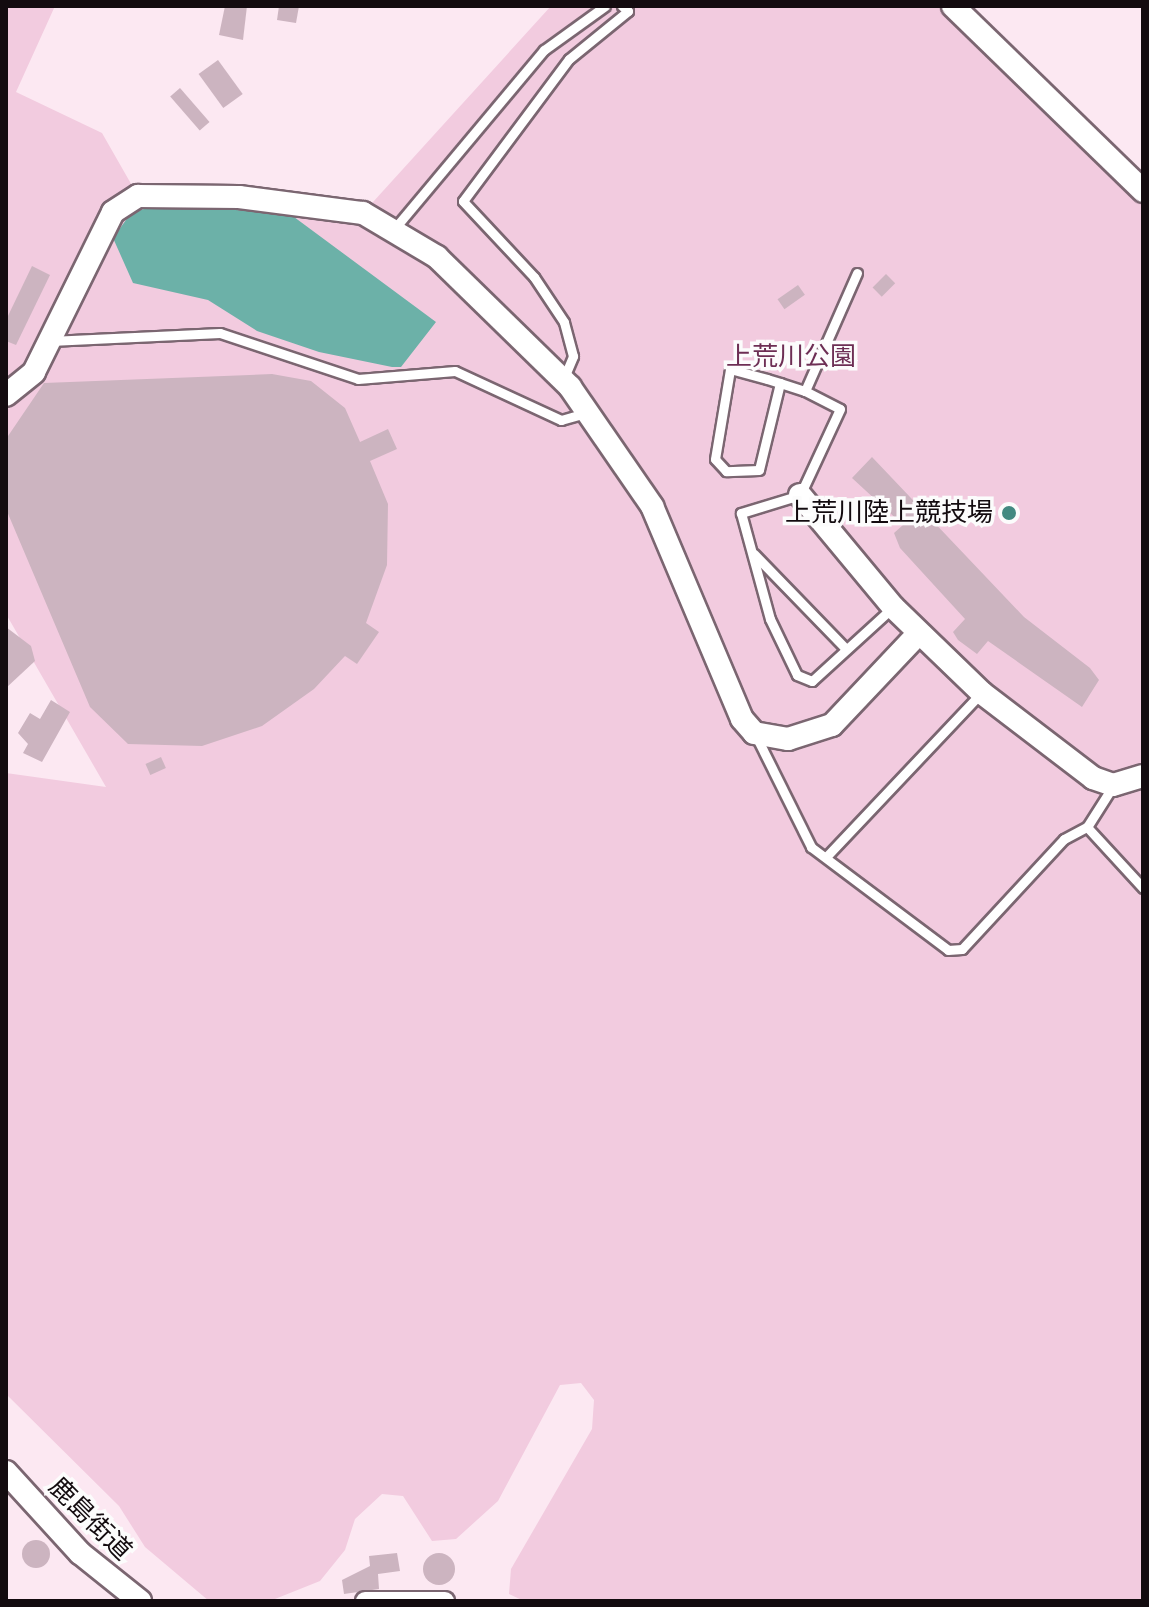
<!DOCTYPE html>
<html>
<head>
<meta charset="utf-8">
<style>
	body { margin:0 }
	#map { position:relative; width:1149px; height:1607px; overflow:hidden; background:#fce8f2; font-family:"Space Grotesk","Noto Sans JP",sans-serif }
	div>[style] { position:absolute }
	.green>* { inset:0; background:#f2cbdf }
	.water>* { inset:0; background:#6cb1a8 }
	.building>* { inset:0; background:#ccb4c0; transform-origin:0 0 }
	.round { border-radius:50% }
	.roads { filter:drop-shadow(2px 0 #7b6671) drop-shadow(-2px 0 #7b6671) drop-shadow(0 2px #7b6671) drop-shadow(0 -2px #7b6671) }
	.service>* { height:9px; margin:-4.5px; padding:0 4.5px; transform-origin:4.5px; border-radius:4.5px; background:#fff }
	.minor>* { height:18px; margin:-9px; padding:0 9px; transform-origin:9px; border-radius:9px; background:#fff }
	.tertiary>* { height:22px; margin:-11px; padding:0 11px; transform-origin:11px; border-radius:11px; background:#fff }
	.dots>* { width:22px; height:22px; translate:-50% -50%; box-sizing:border-box; border:4px solid #fcfcfc; border-radius:50% }
	span { translate:-50% -50%; white-space:nowrap; text-align:center; line-height:1.15; -webkit-text-stroke:7px #fcfcfc; paint-order:stroke }
	.park-label { font-size:26px; color:#6d2e54 }
	.poi-label { font-size:26px; color:#130b0f }
	.right { translate:-100% -50%; text-align:right }
	.street-label { font-size:26px; color:#130b0f }
	.frame { position:absolute; inset:0; border:8px solid #130b0f; pointer-events:none }
</style>
</head>
<body>
<div id="map">
	<div class="green">
		<div style="clip-path:polygon(6px 6px,55px 6px,16px 92px,102px 133px,138px 196px,363px 213px,551px 6px,953px 6px,1143px 191px,1143px 1601px,524px 1601px,509px 1594px,511px 1569px,592px 1429px,594px 1400px,581px 1383px,560px 1385px,498px 1501px,456px 1539px,432px 1541px,403px 1496px,382px 1494px,355px 1519px,345px 1550px,320px 1581px,270px 1601px,209px 1601px,145px 1547px,119px 1506px,6px 1394px,6px 773px,106px 787px,6px 614px)"></div>
	</div>
	<div class="water">
		<div style="clip-path:polygon(160px 204px,290px 214px,436px 322px,401px 367px,392px 367px,319px 352px,257px 331px,208px 300px,133px 283px,113px 238px,131px 213px)"></div>
	</div>
	<div class="building">
		<div style="clip-path:polygon(225px 6px,247px 6px,243px 40px,219px 35px)"></div>
		<div style="clip-path:polygon(279px 6px,299px 6px,296px 23px,277px 20px)"></div>
		<div style="left:218px;top:60px;width:42px;height:24px;rotate:54deg"></div>
		<div style="left:180px;top:88px;width:45px;height:13px;rotate:49deg"></div>
		<div style="clip-path:polygon(32px 266px,50px 275px,16px 345px,6px 341px,6px 320px)"></div>
		<div style="left:886px;top:274px;width:13px;height:19px;rotate:45deg"></div>
		<div style="left:798px;top:285px;width:12px;height:25px;rotate:55deg"></div>
		<div style="clip-path:polygon(272px 374px,311px 381px,345px 408px,360px 442px,388px 429px,397px 449px,370px 461px,388px 504px,387px 565px,366px 623px,379px 632px,357px 664px,345px 656px,314px 689px,262px 726px,202px 746px,128px 744px,90px 707px,6px 509px,6px 439px,44px 383px)"></div>
		<div style="clip-path:polygon(872px 457px,1024px 617px,1090px 668px,1099px 680px,1082px 707px,988px 641px,977px 654px,958px 640px,953px 632px,965px 619px,900px 548px,894px 533px,903px 525px,852px 478px)"></div>
		<div style="clip-path:polygon(6px 627px,31px 646px,35px 661px,6px 688px)"></div>
		<div style="clip-path:polygon(51px 700px,70px 712px,42px 762px,23px 753px,28px 744px,18px 733px,30px 713px,40px 719px)"></div>
		<div style="left:161px;top:757px;width:12px;height:17px;rotate:66deg"></div>
		<div class="round" style="left:22px;top:1540px;width:28px;height:28px"></div>
		<div style="clip-path:polygon(397px 1553px,400px 1571px,378px 1574px,379px 1589px,344px 1594px,342px 1580px,370px 1566px,369px 1556px)"></div>
		<div class="round" style="left:423px;top:1553px;width:32px;height:32px"></div>
	</div>
	<div class="roads">
		<div class="service">
			<div style="left:395px;top:228px;width:232px;rotate:-50.1deg"></div>
			<div style="left:544px;top:50px;width:75px;rotate:-35.8deg"></div>
			<div style="left:857px;top:273px;width:129px;rotate:113.8deg"></div>
			<div style="left:805px;top:391px;width:39px;rotate:27deg"></div>
			<div style="left:840px;top:409px;width:95px;rotate:114.9deg"></div>
			<div style="left:800px;top:495px;width:62px;rotate:163deg"></div>
			<div style="left:741px;top:513px;width:110px;rotate:74.7deg"></div>
			<div style="left:770px;top:619px;width:62px;rotate:64.3deg"></div>
			<div style="left:797px;top:675px;width:16px;rotate:22deg"></div>
			<div style="left:812px;top:681px;width:110px;rotate:-42.4deg"></div>
			<div style="left:50px;top:341px;width:170px;rotate:-2.7deg"></div>
			<div style="left:220px;top:333px;width:145px;rotate:18.4deg"></div>
			<div style="left:358px;top:379px;width:97px;rotate:-4.7deg"></div>
			<div style="left:455px;top:371px;width:117px;rotate:24.8deg"></div>
			<div style="left:561px;top:420px;width:26px;rotate:-16deg"></div>
			<div style="left:563px;top:380px;width:26px;rotate:-67deg"></div>
			<div style="left:573px;top:356px;width:35px;rotate:-105deg"></div>
			<div style="left:564px;top:322px;width:54px;rotate:-123.7deg"></div>
			<div style="left:534px;top:277px;width:104px;rotate:-133.1deg"></div>
			<div style="left:463px;top:201px;width:177px;rotate:-53.3deg"></div>
			<div style="left:569px;top:59px;width:76px;rotate:-39.1deg"></div>
			<div style="left:628px;top:11px;width:8px;rotate:-140deg"></div>
			<div style="left:780px;top:383px;width:89px;rotate:103.6deg"></div>
			<div style="left:759px;top:470px;width:33px;rotate:178deg"></div>
			<div style="left:726px;top:471px;width:16px;rotate:-133deg"></div>
			<div style="left:715px;top:459px;width:91px;rotate:-80.5deg"></div>
			<div style="left:730px;top:369px;width:38px;rotate:15deg"></div>
			<div style="left:767px;top:379px;width:14px;rotate:17deg"></div>
			<div style="left:780px;top:383px;width:26px;rotate:18deg"></div>
			<div style="left:754px;top:554px;width:129px;rotate:45.9deg"></div>
			<div style="left:756px;top:736px;width:124px;rotate:63.6deg"></div>
			<div style="left:811px;top:847px;width:171px;rotate:36.9deg"></div>
			<div style="left:948px;top:950px;width:14px;rotate:-4deg"></div>
			<div style="left:962px;top:949px;width:150px;rotate:-47.2deg"></div>
			<div style="left:1064px;top:839px;width:26px;rotate:-28deg"></div>
			<div style="left:1087px;top:827px;width:49px;rotate:-57.6deg"></div>
			<div style="left:1087px;top:827px;width:83px;rotate:47.4deg"></div>
			<div style="left:826px;top:857px;width:224px;rotate:-46.6deg"></div>
		</div>
		<div class="minor">
			<div style="left:365px;top:1601px;width:80px"></div>
		</div>
		<div class="tertiary">
			<div style="left:953px;top:6px;width:265px;rotate:44.2deg"></div>
			<div style="left:6px;top:395px;width:36px;rotate:-39deg"></div>
			<div style="left:34px;top:372px;width:178px;rotate:-63.7deg"></div>
			<div style="left:113px;top:212px;width:30px;rotate:-33deg"></div>
			<div style="left:138px;top:196px;width:101px;rotate:0.6deg"></div>
			<div style="left:239px;top:197px;width:125px;rotate:7.4deg"></div>
			<div style="left:363px;top:213px;width:86px;rotate:30.7deg"></div>
			<div style="left:437px;top:257px;width:186px;rotate:44.3deg"></div>
			<div style="left:570px;top:387px;width:145px;rotate:55.4deg"></div>
			<div style="left:652px;top:506px;width:231px;rotate:67.1deg"></div>
			<div style="left:742px;top:719px;width:18px;rotate:49deg"></div>
			<div style="left:754px;top:733px;width:35px;rotate:10deg"></div>
			<div style="left:788px;top:739px;width:46px;rotate:-17.7deg"></div>
			<div style="left:832px;top:725px;width:125px;rotate:-46.6deg"></div>
			<div style="left:800px;top:495px;width:146px;rotate:50.3deg"></div>
			<div style="left:893px;top:607px;width:124px;rotate:44deg"></div>
			<div style="left:982px;top:693px;width:140px;rotate:37.4deg"></div>
			<div style="left:1093px;top:778px;width:21px;rotate:19deg"></div>
			<div style="left:1113px;top:785px;width:31px;rotate:-17deg"></div>
			<div style="left:6px;top:1472px;width:110px;rotate:47.6deg"></div>
			<div style="left:80px;top:1553px;width:77px;rotate:38.7deg"></div>
		</div>
	</div>
	<div class="dots">
		<div style="left:1009px;top:513px;background:#438981"></div>
	</div>
	<div class="park-label">
		<span style="left:791px;top:357px">上荒川公園</span>
	</div>
	<div class="poi-label">
		<span class="right" style="left:993px;top:513px">上荒川陸上競技場</span>
	</div>
	<div class="street-label">
		<span style="left:90px;top:1519px;rotate:45deg">鹿島街道</span>
	</div>
	<div class="frame"></div>
</div>
</body>
</html>
